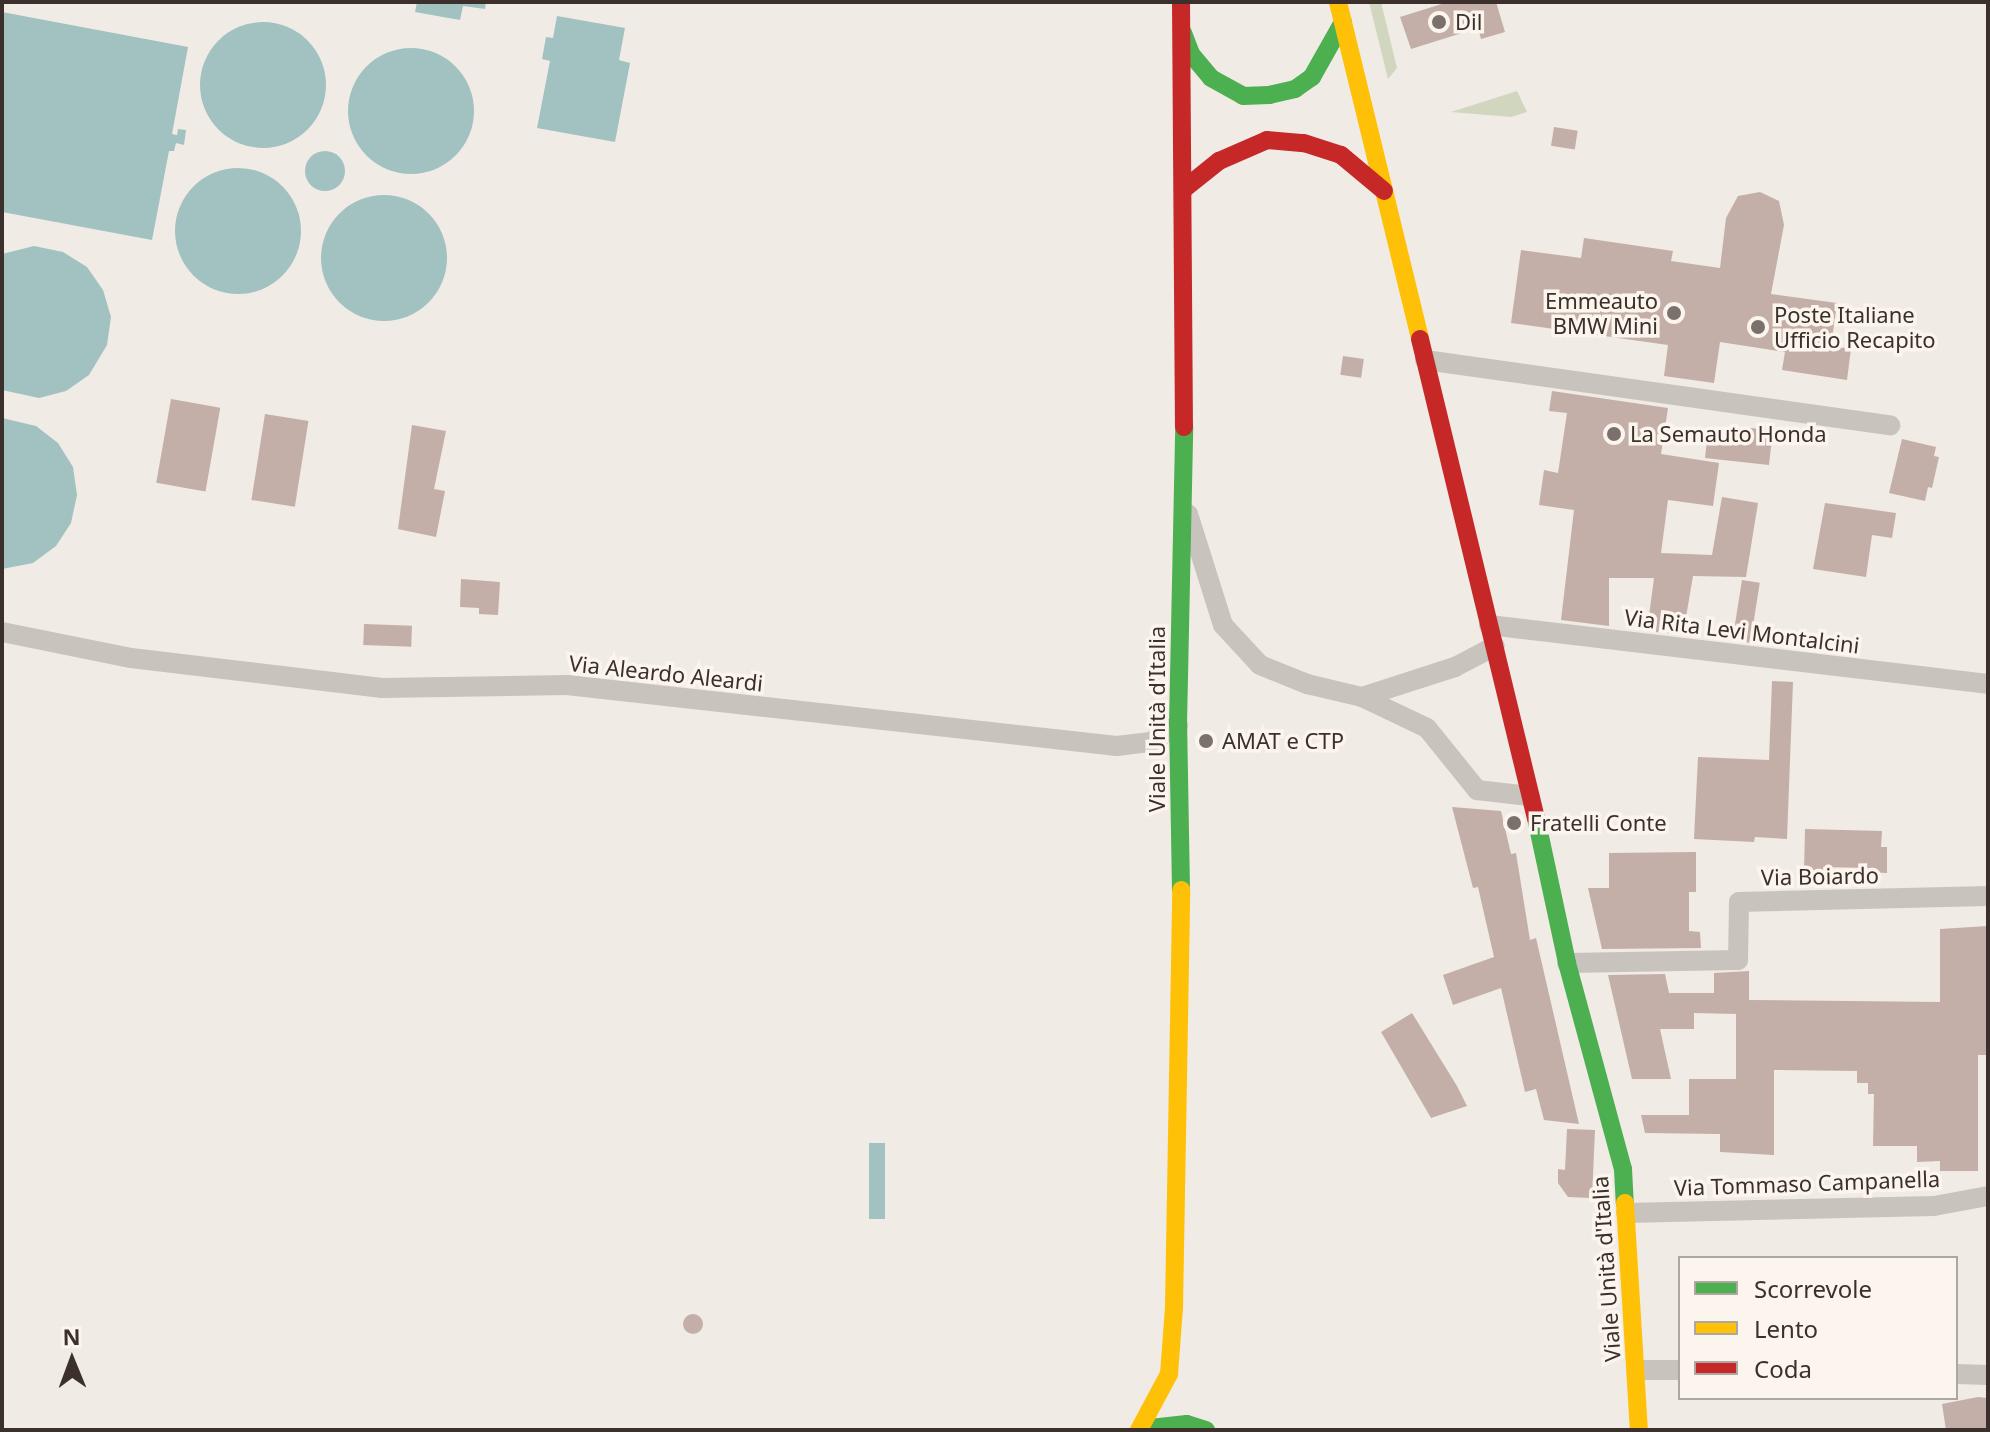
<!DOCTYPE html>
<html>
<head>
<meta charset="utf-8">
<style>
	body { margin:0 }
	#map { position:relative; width:1990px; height:1432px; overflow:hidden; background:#f0ebe5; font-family:"Noto Sans",sans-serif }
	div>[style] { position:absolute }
	.green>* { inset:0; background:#d1d6bf }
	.water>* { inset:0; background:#a1c2c1; transform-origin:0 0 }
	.round { border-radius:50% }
	.building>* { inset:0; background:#c3afa7; transform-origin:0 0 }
	.street>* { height:20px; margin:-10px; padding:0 10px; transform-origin:10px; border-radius:10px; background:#c9c3be }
	.fast>* { height:18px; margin:-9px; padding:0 9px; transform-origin:9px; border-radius:9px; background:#4caf50 }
	.slow>* { height:18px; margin:-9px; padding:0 9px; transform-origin:9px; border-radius:9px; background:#ffc107 }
	.jam>* { height:18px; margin:-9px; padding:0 9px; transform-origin:9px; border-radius:9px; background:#c62828 }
	.dots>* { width:22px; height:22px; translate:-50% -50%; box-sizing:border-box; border:4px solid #fbf5ee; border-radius:50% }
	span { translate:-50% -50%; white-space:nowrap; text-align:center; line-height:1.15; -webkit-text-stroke:7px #fbf5ee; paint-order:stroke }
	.poi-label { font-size:22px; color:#3b302b }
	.left { translate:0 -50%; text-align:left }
	.right { translate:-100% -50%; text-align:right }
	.street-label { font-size:22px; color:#3b302b }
	.frame { position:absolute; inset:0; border:4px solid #3b302b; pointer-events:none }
	.legend { position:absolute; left:1678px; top:1256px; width:280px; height:144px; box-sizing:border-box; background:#fbf5ee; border:2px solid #aea6a0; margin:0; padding:10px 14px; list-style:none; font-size:24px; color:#3b302b }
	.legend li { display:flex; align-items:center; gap:16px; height:40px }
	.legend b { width:40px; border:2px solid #aea6a0 }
	.north { position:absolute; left:32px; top:1320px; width:80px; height:80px; -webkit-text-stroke:6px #fbf5ee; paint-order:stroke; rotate:359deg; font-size:22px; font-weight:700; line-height:32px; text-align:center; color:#3b302b }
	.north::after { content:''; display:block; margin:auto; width:28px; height:36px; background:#3b302b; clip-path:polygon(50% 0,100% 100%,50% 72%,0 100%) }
</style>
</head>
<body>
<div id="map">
	<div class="green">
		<div style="clip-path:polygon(1369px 2px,1381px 2px,1397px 68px,1388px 79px)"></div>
		<div style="clip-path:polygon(1517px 91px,1527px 112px,1511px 117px,1451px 112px)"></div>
	</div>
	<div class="water">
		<div style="clip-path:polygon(417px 2px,486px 2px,485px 9px,463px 6px,460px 20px,415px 12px)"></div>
		<div style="clip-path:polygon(2px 12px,188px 47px,172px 134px,177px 135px,178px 129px,186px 130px,184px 145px,176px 143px,174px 151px,169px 151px,152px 240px,2px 212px)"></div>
		<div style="clip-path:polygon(557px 16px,625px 28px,619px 60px,630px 63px,615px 142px,537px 128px,550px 61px,542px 59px,546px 37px,553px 38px)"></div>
		<div class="round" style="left:200px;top:22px;width:126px;height:126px"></div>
		<div class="round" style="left:348px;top:48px;width:126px;height:126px"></div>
		<div class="round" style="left:305px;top:151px;width:40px;height:40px"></div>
		<div class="round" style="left:175px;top:168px;width:126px;height:126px"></div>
		<div class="round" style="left:321px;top:195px;width:126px;height:126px"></div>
		<div style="clip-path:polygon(34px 246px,63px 252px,87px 267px,103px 290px,111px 317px,107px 345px,89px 375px,66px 391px,39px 398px,2px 390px,2px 254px)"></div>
		<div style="clip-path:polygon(2px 418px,36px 426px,58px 443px,73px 467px,77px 495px,71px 523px,56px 546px,33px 563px,2px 569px)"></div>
		<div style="left:869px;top:1143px;width:16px;height:76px"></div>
	</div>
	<div class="building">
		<div style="clip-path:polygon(1448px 2px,1496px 2px,1505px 32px,1481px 39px,1478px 28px,1411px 49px,1400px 17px)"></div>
		<div style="left:1554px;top:127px;width:24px;height:19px;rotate:9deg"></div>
		<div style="clip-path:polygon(1760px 192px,1779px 201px,1784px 225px,1771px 294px,1837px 303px,1831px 346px,1851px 349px,1847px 380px,1782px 370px,1785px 352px,1720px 342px,1714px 383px,1664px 376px,1668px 345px,1511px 323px,1521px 250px,1581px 258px,1584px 238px,1673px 251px,1671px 261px,1720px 268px,1726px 218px,1738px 196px)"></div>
		<div style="left:1343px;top:356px;width:21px;height:19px;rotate:8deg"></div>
		<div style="clip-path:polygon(1552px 391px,1668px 408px,1661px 454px,1719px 463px,1713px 506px,1668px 500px,1661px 553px,1712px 555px,1722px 497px,1758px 503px,1746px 577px,1693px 576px,1683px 635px,1647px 631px,1654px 578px,1609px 578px,1609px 626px,1561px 620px,1574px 510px,1539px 505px,1544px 470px,1558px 473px,1567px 413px,1549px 411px)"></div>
		<div style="left:171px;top:399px;width:50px;height:85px;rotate:10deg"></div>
		<div style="left:265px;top:414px;width:44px;height:87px;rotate:9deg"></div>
		<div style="clip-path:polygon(412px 425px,446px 431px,434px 489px,445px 491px,436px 537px,398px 529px)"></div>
		<div style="clip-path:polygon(1750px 428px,1773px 430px,1769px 465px,1705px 458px,1708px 431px,1750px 435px)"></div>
		<div style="clip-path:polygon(1902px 439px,1936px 447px,1934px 456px,1939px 457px,1932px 488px,1928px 487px,1925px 501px,1889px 493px)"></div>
		<div style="clip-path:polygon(1825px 503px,1896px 513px,1892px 538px,1872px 535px,1866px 577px,1813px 569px)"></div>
		<div style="clip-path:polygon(461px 579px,500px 582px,498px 615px,479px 614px,479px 608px,460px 607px)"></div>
		<div style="left:1742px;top:580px;width:18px;height:61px;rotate:9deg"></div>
		<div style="left:364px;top:624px;width:48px;height:21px;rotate:2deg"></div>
		<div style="clip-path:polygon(1772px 681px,1793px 682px,1787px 839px,1755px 837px,1754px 842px,1694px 839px,1698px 757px,1769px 760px)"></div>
		<div style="clip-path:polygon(1452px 807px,1501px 811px,1511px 854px,1516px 853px,1530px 940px,1536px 938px,1579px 1124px,1544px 1120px,1536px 1089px,1525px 1092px,1501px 988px,1453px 1005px,1443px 975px,1494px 957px,1478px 887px,1473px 888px)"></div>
		<div style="clip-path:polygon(1805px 829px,1882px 831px,1881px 847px,1887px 847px,1887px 873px,1868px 872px,1869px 868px,1823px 867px,1823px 873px,1804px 872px)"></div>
		<div style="clip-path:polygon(1696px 852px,1696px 892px,1689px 892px,1689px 931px,1700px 932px,1701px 948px,1602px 949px,1588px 888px,1609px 888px,1609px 853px)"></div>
		<div style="clip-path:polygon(1988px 926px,1988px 1055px,1978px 1055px,1978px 1171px,1940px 1171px,1940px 1161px,1917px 1162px,1917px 1146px,1873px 1146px,1874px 1094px,1868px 1094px,1868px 1083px,1857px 1083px,1857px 1071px,1774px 1070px,1774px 1155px,1720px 1152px,1720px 1134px,1645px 1133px,1641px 1115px,1689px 1115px,1689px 1079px,1736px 1079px,1736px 1014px,1694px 1013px,1694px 1029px,1660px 1029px,1671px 1079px,1632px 1079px,1608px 975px,1665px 974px,1669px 993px,1714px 993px,1714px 973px,1749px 971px,1749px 1000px,1940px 1002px,1940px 929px)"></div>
		<div style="clip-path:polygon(1412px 1013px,1457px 1086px,1467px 1106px,1431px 1118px,1381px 1032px)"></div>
		<div style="clip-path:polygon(1567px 1129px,1595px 1130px,1592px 1198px,1568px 1197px,1558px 1183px,1558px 1169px,1565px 1170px)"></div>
		<div class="round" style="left:683px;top:1314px;width:20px;height:20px"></div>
		<div style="clip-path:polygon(1978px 1397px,1988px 1398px,1988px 1430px,1946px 1430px,1942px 1404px)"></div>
	</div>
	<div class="street">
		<div style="left:1425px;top:360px;width:470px;rotate:8deg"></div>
		<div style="left:1188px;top:514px;width:116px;rotate:72.5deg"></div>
		<div style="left:1223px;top:625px;width:54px;rotate:47.2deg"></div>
		<div style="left:1260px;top:665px;width:51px;rotate:22deg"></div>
		<div style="left:1307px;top:684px;width:57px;rotate:13.3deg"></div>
		<div style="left:1362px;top:697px;width:72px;rotate:25.5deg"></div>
		<div style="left:1427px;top:728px;width:80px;rotate:51.1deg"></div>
		<div style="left:1477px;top:790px;width:53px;rotate:6.5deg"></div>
		<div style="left:1489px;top:625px;width:502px;rotate:6.74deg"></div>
		<div style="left:2px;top:632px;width:132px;rotate:11.4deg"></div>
		<div style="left:131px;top:658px;width:253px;rotate:6.8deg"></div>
		<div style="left:382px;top:688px;width:185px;rotate:-0.9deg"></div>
		<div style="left:567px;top:685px;width:553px;rotate:6.33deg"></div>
		<div style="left:1117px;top:746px;width:34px;rotate:-7deg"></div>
		<div style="left:1151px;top:742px;width:32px;rotate:-32deg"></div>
		<div style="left:1362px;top:697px;width:98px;rotate:-17.9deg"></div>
		<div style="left:1455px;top:667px;width:45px;rotate:-27.7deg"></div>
		<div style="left:1567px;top:963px;width:171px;rotate:-1deg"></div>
		<div style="left:1738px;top:960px;width:58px;rotate:-89deg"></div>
		<div style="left:1739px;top:902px;width:249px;rotate:-1.4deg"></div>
		<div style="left:1626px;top:1213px;width:308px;rotate:-1.3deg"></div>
		<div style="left:1934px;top:1206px;width:55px;rotate:-10.5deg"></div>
		<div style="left:1638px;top:1370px;width:42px"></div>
		<div style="left:1956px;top:1374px;width:32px;rotate:2deg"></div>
	</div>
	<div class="fast">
		<div style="left:1183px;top:33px;width:22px;rotate:69deg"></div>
		<div style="left:1191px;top:54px;width:31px;rotate:50deg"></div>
		<div style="left:1211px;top:78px;width:37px;rotate:29deg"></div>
		<div style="left:1243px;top:96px;width:26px;rotate:-2deg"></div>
		<div style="left:1269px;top:95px;width:27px;rotate:-13deg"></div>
		<div style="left:1295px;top:89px;width:21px;rotate:-35deg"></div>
		<div style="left:1312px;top:77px;width:63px;rotate:-60.6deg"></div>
		<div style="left:1536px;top:818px;width:148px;rotate:77.9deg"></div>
		<div style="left:1567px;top:963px;width:213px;rotate:74.8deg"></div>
		<div style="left:1623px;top:1169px;width:34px;rotate:87deg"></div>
		<div style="left:1181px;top:890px;width:165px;rotate:-91deg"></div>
		<div style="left:1178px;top:725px;width:298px;rotate:-88.8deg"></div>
		<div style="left:1141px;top:1429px;width:46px;rotate:-6.2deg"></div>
		<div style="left:1187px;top:1424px;width:20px;rotate:18deg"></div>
	</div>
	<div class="slow">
		<div style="left:1338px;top:2px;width:347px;rotate:76.3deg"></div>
		<div style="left:1625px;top:1203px;width:227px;rotate:86.5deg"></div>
		<div style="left:1139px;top:1430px;width:64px;rotate:-61.8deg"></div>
		<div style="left:1169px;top:1374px;width:67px;rotate:-85.7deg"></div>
		<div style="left:1174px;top:1307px;width:417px;rotate:-89deg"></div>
	</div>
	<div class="jam">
		<div style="left:1181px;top:2px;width:425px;rotate:89.6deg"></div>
		<div style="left:1184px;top:189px;width:45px;rotate:-38.7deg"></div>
		<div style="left:1219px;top:161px;width:52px;rotate:-23.6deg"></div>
		<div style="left:1267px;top:140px;width:37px;rotate:5deg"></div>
		<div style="left:1304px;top:143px;width:39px;rotate:18deg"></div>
		<div style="left:1341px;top:155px;width:56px;rotate:39.9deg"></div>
		<div style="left:1420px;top:339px;width:493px;rotate:76.4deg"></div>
	</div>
	<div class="dots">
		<div style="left:1439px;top:22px;background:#7a716c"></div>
		<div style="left:1674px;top:313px;background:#7a716c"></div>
		<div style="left:1758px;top:327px;background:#7a716c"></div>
		<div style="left:1614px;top:434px;background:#7a716c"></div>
		<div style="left:1206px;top:741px;background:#7a716c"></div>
		<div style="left:1514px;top:823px;background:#7a716c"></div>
	</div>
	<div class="poi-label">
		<span class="left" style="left:1455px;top:22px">Dil</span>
		<span class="right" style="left:1658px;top:313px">Emmeauto<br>BMW Mini</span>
		<span class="left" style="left:1774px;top:327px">Poste Italiane<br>Ufficio Recapito</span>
		<span class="left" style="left:1630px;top:434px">La Semauto Honda</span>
		<span class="left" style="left:1222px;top:741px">AMAT e CTP</span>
		<span class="left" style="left:1530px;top:823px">Fratelli Conte</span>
	</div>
	<div class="street-label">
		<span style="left:1742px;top:631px;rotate:7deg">Via Rita Levi Montalcini</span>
		<span style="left:666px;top:673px;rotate:6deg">Via Aleardo Aleardi</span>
		<span style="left:1157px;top:719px;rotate:-90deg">Viale Unità d'Italia</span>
		<span style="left:1820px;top:876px;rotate:-1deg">Via Boiardo</span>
		<span style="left:1807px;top:1183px;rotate:-2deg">Via Tommaso Campanella</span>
		<span style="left:1606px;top:1269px;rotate:-94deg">Viale Unità d'Italia</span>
	</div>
	<div class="frame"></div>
	<ul class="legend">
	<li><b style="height:10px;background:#4caf50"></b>Scorrevole</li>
	<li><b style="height:10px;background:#ffc107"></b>Lento</li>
	<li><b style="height:10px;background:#c62828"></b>Coda</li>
	</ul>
	<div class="north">N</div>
</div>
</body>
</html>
